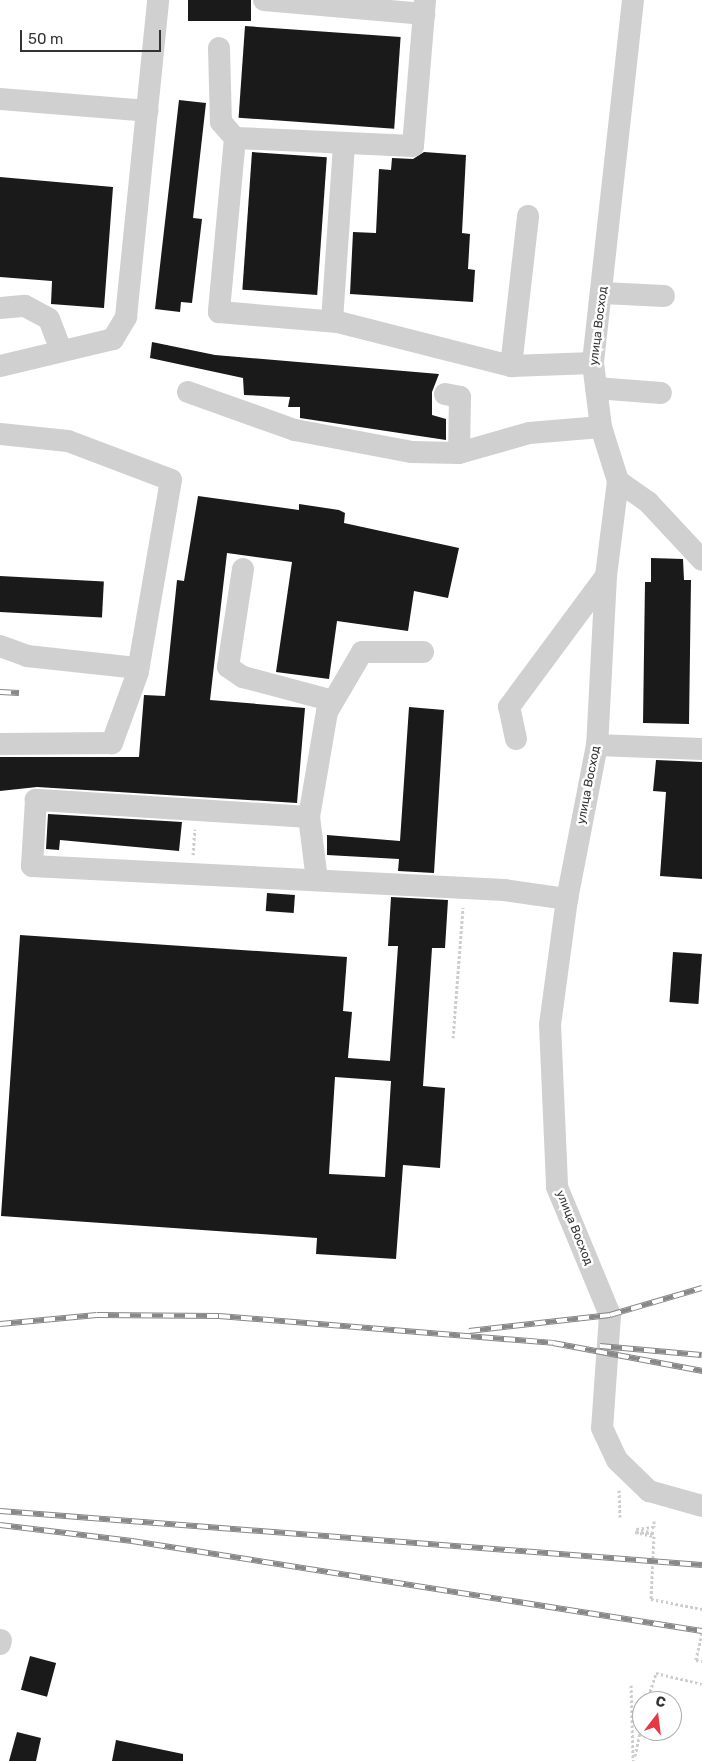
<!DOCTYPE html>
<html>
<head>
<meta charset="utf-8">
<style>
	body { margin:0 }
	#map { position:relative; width:702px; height:1761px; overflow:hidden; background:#fff; font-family:Rubik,sans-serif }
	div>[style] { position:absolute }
	.building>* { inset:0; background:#1a1a1a; transform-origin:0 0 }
	.path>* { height:3px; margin-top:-1.5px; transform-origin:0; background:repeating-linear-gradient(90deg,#cdcdcd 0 2.5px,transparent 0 5px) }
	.minor>* { height:22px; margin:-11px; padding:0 11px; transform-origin:11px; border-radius:11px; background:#d0d0d0 }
	.rail>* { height:5.5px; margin-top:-2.75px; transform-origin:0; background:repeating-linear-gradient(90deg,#fff 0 11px,#888 0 22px); box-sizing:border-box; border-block:1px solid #888 }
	span { translate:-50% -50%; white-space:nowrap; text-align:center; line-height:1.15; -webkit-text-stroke:5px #fff; paint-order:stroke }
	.street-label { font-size:12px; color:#333 }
	.north { position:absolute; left:632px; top:1691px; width:50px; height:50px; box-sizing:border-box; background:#fff; border:1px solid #adadad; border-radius:50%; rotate:15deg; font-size:14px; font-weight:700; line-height:20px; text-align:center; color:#333 }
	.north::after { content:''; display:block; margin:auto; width:18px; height:22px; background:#e63946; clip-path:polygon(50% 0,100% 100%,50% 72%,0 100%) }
	.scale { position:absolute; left:20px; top:30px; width:141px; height:22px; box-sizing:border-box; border:2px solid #333; border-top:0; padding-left:6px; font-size:15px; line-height:18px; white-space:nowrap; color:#333; -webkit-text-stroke:4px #fff; paint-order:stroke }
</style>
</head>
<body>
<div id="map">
	<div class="building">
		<div style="left:188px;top:0;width:63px;height:21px"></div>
		<div style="left:245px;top:26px;width:156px;height:92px;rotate:4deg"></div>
		<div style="clip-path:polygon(179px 100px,206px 103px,193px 218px,202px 219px,192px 303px,181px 302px,180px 312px,155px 309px)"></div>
		<div style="left:252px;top:152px;width:75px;height:138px;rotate:4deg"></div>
		<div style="clip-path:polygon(424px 152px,466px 155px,462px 233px,470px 234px,468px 269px,475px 270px,473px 302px,350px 294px,353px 232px,376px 233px,379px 169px,391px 170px,392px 158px,413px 159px)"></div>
		<div style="clip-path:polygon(0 177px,113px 187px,104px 308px,51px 304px,52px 281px,0 277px)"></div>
		<div style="clip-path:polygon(152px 342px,215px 355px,439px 374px,432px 392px,432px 415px,446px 419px,446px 440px,300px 418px,300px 407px,288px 407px,290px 397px,244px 395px,243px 378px,150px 358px)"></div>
		<div style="clip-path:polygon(198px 496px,299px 510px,299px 504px,339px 510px,345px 513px,344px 523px,459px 548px,448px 598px,414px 591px,408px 631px,337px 621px,329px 679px,276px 672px,292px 562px,227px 553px,210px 700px,305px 708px,297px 803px,37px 787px,0 791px,0 757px,139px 757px,144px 695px,165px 696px,177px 580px,184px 581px)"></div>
		<div style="clip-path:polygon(651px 558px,683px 559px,684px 580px,691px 580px,689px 724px,643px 723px,645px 582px,651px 582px)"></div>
		<div style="left:0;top:576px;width:104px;height:36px;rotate:3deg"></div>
		<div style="clip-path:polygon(409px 707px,444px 710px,434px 873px,398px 871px,399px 859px,327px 855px,327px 835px,400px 841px)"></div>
		<div style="clip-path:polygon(656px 760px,702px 762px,702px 879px,660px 876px,666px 792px,653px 791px)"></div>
		<div style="clip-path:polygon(48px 814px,182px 822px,179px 851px,60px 840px,59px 850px,46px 849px)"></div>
		<div style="left:267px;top:893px;width:28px;height:18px;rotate:4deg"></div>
		<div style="clip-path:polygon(evenodd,391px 897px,448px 900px,445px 948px,432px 948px,423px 1086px,445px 1088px,440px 1168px,403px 1165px,396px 1259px,316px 1254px,317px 1238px,1px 1216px,20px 935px,347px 957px,343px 1011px,352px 1012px,348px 1058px,390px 1061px,398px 946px,388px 946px,391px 897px,335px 1077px,391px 1081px,385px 1177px,329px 1174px,335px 1077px)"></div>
		<div style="left:673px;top:952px;width:29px;height:50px;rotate:4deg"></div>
		<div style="left:30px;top:1656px;width:27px;height:35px;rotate:15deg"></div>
		<div style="clip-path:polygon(17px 1732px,41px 1738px,36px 1761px,9px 1761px)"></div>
		<div style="clip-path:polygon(116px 1740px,183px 1754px,183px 1761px,112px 1761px)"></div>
	</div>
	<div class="path">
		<div style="left:193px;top:855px;width:26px;rotate:-86deg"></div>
		<div style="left:453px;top:1038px;width:131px;rotate:-85.6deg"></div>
		<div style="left:619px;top:1490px;width:27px;rotate:88deg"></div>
		<div style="left:654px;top:1521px;width:6px;rotate:90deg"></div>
		<div style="left:654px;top:1527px;width:18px;rotate:174deg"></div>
		<div style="left:636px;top:1529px;width:18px;rotate:13deg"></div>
		<div style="left:654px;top:1533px;width:19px;rotate:-177deg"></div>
		<div style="left:635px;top:1532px;width:19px;rotate:12deg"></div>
		<div style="left:654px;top:1536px;width:63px;rotate:92.7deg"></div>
		<div style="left:651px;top:1599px;width:52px;rotate:11.1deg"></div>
		<div style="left:702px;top:1633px;width:28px;rotate:103deg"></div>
		<div style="left:696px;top:1660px;width:6px;rotate:9deg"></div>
		<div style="left:631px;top:1685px;width:76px;rotate:88.5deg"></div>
		<div style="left:647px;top:1701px;width:29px;rotate:-72deg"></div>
		<div style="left:656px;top:1673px;width:47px;rotate:13.4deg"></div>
		<div style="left:635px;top:1756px;width:33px;rotate:-78deg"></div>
	</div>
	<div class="minor">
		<div style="left:264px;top:0;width:161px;rotate:5deg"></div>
		<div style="left:425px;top:0;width:146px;rotate:94.7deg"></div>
		<div style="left:413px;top:146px;width:178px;rotate:-177.4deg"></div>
		<div style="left:235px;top:138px;width:175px;rotate:95.3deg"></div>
		<div style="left:219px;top:312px;width:119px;rotate:4.8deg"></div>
		<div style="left:338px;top:322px;width:179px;rotate:14.3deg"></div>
		<div style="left:511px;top:366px;width:82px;rotate:-2.1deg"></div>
		<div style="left:633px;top:0;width:365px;rotate:96.3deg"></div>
		<div style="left:593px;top:363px;width:64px;rotate:82.9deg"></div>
		<div style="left:601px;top:427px;width:57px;rotate:72.5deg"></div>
		<div style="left:618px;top:481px;width:96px;rotate:97.2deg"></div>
		<div style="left:606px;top:576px;width:169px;rotate:93deg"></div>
		<div style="left:597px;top:745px;width:157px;rotate:101deg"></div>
		<div style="left:567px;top:899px;width:126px;rotate:97.7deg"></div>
		<div style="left:550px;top:1024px;width:163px;rotate:87.5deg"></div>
		<div style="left:557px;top:1187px;width:139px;rotate:67.5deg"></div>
		<div style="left:610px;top:1315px;width:113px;rotate:94deg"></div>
		<div style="left:602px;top:1428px;width:35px;rotate:65deg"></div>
		<div style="left:617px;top:1460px;width:45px;rotate:44.1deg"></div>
		<div style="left:649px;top:1491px;width:55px;rotate:15.8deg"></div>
		<div style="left:219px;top:48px;width:74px;rotate:88.5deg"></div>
		<div style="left:221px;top:122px;width:21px;rotate:49deg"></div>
		<div style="left:0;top:99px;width:148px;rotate:4.6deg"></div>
		<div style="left:603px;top:293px;width:61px;rotate:2.8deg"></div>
		<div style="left:0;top:308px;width:25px;rotate:-5deg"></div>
		<div style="left:25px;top:306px;width:27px;rotate:28deg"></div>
		<div style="left:49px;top:319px;width:33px;rotate:69deg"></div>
		<div style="left:332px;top:321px;width:178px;rotate:-86.1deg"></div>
		<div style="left:0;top:366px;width:116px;rotate:-13.4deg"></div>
		<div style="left:113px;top:339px;width:26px;rotate:-59deg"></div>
		<div style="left:126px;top:317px;width:319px;rotate:-84.2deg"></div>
		<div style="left:511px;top:366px;width:151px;rotate:-83.5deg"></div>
		<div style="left:596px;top:388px;width:65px;rotate:4.4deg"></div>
		<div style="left:188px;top:392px;width:114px;rotate:19.6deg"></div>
		<div style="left:295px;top:430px;width:118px;rotate:10.7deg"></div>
		<div style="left:411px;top:452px;width:48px;rotate:1.2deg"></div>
		<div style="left:459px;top:453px;width:73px;rotate:-15.9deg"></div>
		<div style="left:529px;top:433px;width:72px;rotate:-4.8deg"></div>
		<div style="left:445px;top:394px;width:15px;rotate:11deg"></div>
		<div style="left:460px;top:397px;width:56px;rotate:91deg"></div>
		<div style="left:0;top:434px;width:68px;rotate:5.9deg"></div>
		<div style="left:68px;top:441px;width:110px;rotate:20.7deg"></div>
		<div style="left:171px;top:480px;width:195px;rotate:99.8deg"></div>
		<div style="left:138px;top:672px;width:76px;rotate:110.1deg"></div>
		<div style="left:112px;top:743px;width:112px;rotate:179.5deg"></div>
		<div style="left:618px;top:481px;width:37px;rotate:35deg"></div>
		<div style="left:648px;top:502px;width:79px;rotate:47deg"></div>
		<div style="left:243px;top:569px;width:99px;rotate:98.7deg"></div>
		<div style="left:228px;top:667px;width:18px;rotate:34deg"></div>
		<div style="left:243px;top:677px;width:93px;rotate:14.9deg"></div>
		<div style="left:0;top:646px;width:29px;rotate:20deg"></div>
		<div style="left:27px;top:656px;width:112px;rotate:6.2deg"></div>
		<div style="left:516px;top:739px;width:33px;rotate:-102deg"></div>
		<div style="left:509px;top:707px;width:163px;rotate:-53.5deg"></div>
		<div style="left:597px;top:745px;width:105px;rotate:2.2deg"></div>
		<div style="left:309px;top:817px;width:274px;rotate:-176.4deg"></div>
		<div style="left:36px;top:800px;width:66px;rotate:93.5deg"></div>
		<div style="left:32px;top:866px;width:473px;rotate:2.9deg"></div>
		<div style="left:504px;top:890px;width:64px;rotate:8.1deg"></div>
		<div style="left:317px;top:880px;width:64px;rotate:-97.2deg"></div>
		<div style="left:309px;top:817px;width:107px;rotate:-80.3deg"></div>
		<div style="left:327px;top:712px;width:69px;rotate:-59.7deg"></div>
		<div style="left:362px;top:652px;width:61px"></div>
		<div style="left:0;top:1644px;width:4px;rotate:-76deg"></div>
	</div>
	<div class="rail">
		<div style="left:0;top:692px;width:19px;rotate:3deg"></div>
		<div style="left:0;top:1324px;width:97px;rotate:-5.3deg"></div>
		<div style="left:97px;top:1315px;width:122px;rotate:0.5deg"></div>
		<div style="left:219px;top:1316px;width:335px;rotate:4.6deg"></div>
		<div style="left:553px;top:1343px;width:152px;rotate:10.6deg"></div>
		<div style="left:469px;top:1331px;width:142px;rotate:-6.5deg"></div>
		<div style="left:610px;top:1315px;width:96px;rotate:-16.4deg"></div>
		<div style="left:600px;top:1346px;width:102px;rotate:5deg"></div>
		<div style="left:0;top:1511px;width:704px;rotate:4.4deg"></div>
		<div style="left:0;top:1525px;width:133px;rotate:6.9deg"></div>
		<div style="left:132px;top:1541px;width:577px;rotate:8.97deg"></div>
	</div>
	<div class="street-label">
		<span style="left:599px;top:326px;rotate:-83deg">улица Восход</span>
		<span style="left:589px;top:785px;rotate:-79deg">улица Восход</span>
		<span style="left:574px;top:1228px;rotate:68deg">улица Восход</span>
	</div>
	<div class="north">С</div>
	<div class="scale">50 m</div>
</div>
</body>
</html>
